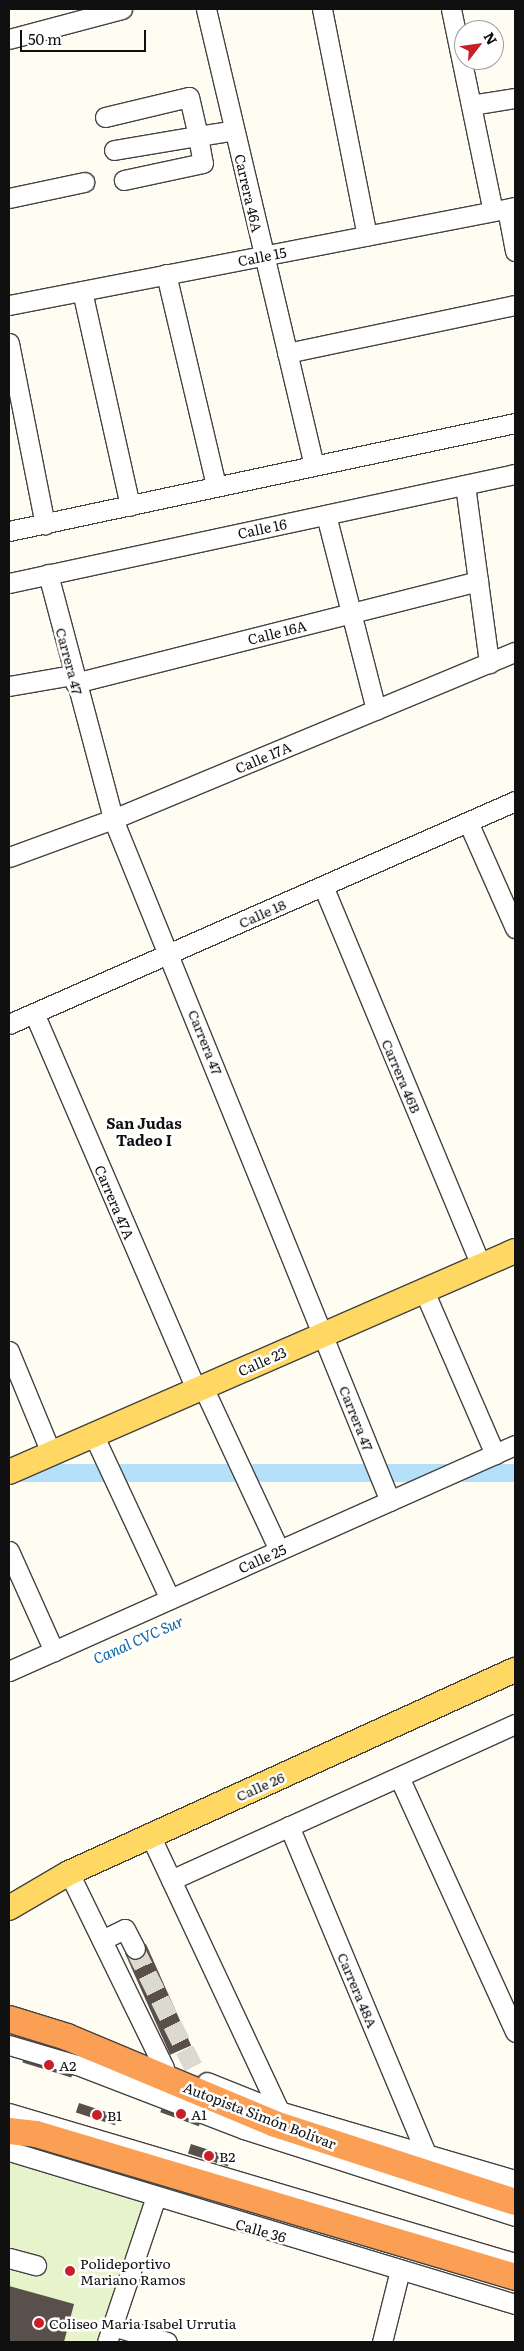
<!DOCTYPE html>
<html>
<head>
<meta charset="utf-8">
<style>
	body { margin:0 }
	#map { position:relative; width:524px; height:2351px; overflow:hidden; background:#fffcf2; font-family:Literata,serif }
	div>[style] { position:absolute }
	.pitch>* { inset:0; background:#e6f3cb }
	.water>* { inset:0; background:#b4e0f9; transform-origin:0 0 }
	.building>* { inset:0; background:#59504b; transform-origin:0 0 }
	.minor-tunnel>* { height:19px; margin-top:-9.5px; transform-origin:0; background:repeating-linear-gradient(90deg,#dbd9d0 0 19px,transparent 0 28px) }
	.roads { filter:drop-shadow(1px 0 #434343) drop-shadow(-1px 0 #434343) drop-shadow(0 1px #434343) drop-shadow(0 -1px #434343) }
	.minor>* { height:19px; margin:-9.5px; padding:0 9.5px; transform-origin:9.5px; border-radius:9.5px; background:#fff }
	.major>* { height:24px; margin:-12px; padding:0 12px; transform-origin:12px; border-radius:12px; background:#ffd763 }
	.highway>* { height:26px; margin:-13px; padding:0 13px; transform-origin:13px; border-radius:13px; background:#fb9f54 }
	.dots>* { width:14px; height:14px; translate:-50% -50%; box-sizing:border-box; border:2px solid #fff; border-radius:50% }
	span { translate:-50% -50%; white-space:nowrap; text-align:center; line-height:1.15; -webkit-text-stroke:5px #fff; paint-order:stroke }
	.street-label { font-size:14px; color:#101010 }
	.poi-label { font-size:14px; color:#101010 }
	.left { translate:0 -50%; text-align:left }
	.neighbourhood-label { font-size:15px; color:#101010; font-weight:700 }
	.water-label { font-size:15px; color:#1168a9; font-style:italic }
	.frame { position:absolute; inset:0; border:10px solid #101010; pointer-events:none }
	.north { position:absolute; left:454px; top:20px; width:50px; height:50px; box-sizing:border-box; background:#fff; border:1px solid #9f9f9f; border-radius:50%; rotate:60deg; font-size:14px; font-weight:700; line-height:20px; text-align:center; color:#101010 }
	.north::after { content:''; display:block; margin:auto; width:18px; height:22px; background:#c81f29; clip-path:polygon(50% 0,100% 100%,50% 72%,0 100%) }
	.scale { position:absolute; left:20px; top:30px; width:126px; height:22px; box-sizing:border-box; border:2px solid #101010; border-top:0; padding-left:6px; font-size:15px; line-height:18px; white-space:nowrap; color:#101010; -webkit-text-stroke:4px #fff; paint-order:stroke }
</style>
</head>
<body>
<div id="map">
	<div class="pitch">
		<div style="clip-path:polygon(9px 2151px,155px 2199px,107px 2342px,9px 2342px)"></div>
	</div>
	<div class="water">
		<div style="left:515px;top:1464px;width:18px;height:552px;rotate:90deg"></div>
	</div>
	<div class="building">
		<div style="left:146px;top:1944px;width:111px;height:23px;rotate:66deg"></div>
		<div style="left:26px;top:2051px;width:51px;height:12px;rotate:17deg"></div>
		<div style="left:164px;top:2102px;width:41px;height:11px;rotate:20deg"></div>
		<div style="left:79px;top:2103px;width:41px;height:10px;rotate:18deg"></div>
		<div style="left:191px;top:2144px;width:42px;height:10px;rotate:18deg"></div>
		<div style="clip-path:polygon(9px 2286px,74px 2304px,64px 2342px,9px 2342px)"></div>
	</div>
	<div class="minor-tunnel">
		<div style="left:135px;top:1949px;width:146px;rotate:63.6deg"></div>
	</div>
	<div class="roads">
		<div class="minor">
			<div style="left:206px;top:9px;width:469px;rotate:76.7deg"></div>
			<div style="left:322px;top:9px;width:231px;rotate:78.8deg"></div>
			<div style="left:451px;top:9px;width:206px;rotate:78.3deg"></div>
			<div style="left:9px;top:39px;width:117px;rotate:-14.9deg"></div>
			<div style="left:471px;top:105px;width:45px;rotate:-9deg"></div>
			<div style="left:105px;top:117px;width:86px;rotate:-13.4deg"></div>
			<div style="left:189px;top:97px;width:40px;rotate:77deg"></div>
			<div style="left:198px;top:136px;width:36px;rotate:-9deg"></div>
			<div style="left:114px;top:150px;width:85px;rotate:-9.5deg"></div>
			<div style="left:198px;top:136px;width:27px;rotate:80deg"></div>
			<div style="left:203px;top:163px;width:81px;rotate:167.9deg"></div>
			<div style="left:9px;top:198px;width:77px;rotate:-12deg"></div>
			<div style="left:507px;top:209px;width:43px;rotate:79.2deg"></div>
			<div style="left:166px;top:274px;width:218px;rotate:76.7deg"></div>
			<div style="left:82px;top:291px;width:220px;rotate:77.4deg"></div>
			<div style="left:9px;top:305px;width:515px;rotate:-10.96deg"></div>
			<div style="left:9px;top:343px;width:185px;rotate:78.8deg"></div>
			<div style="left:287px;top:353px;width:233px;rotate:-11.9deg"></div>
			<div style="left:465px;top:485px;width:180px;rotate:82.3deg"></div>
			<div style="left:326px;top:515px;width:201px;rotate:75.6deg"></div>
			<div style="left:9px;top:531px;width:517px;rotate:-12.05deg"></div>
			<div style="left:48px;top:574px;width:253px;rotate:75.1deg"></div>
			<div style="left:113px;top:819px;width:736px;rotate:67.9deg"></div>
			<div style="left:9px;top:583px;width:518px;rotate:-12.16deg"></div>
			<div style="left:75px;top:683px;width:416px;rotate:-14.2deg"></div>
			<div style="left:9px;top:686px;width:65px;rotate:-9.8deg"></div>
			<div style="left:468px;top:822px;width:116px;rotate:66.1deg"></div>
			<div style="left:9px;top:857px;width:111px;rotate:-20.1deg"></div>
			<div style="left:113px;top:819px;width:435px;rotate:-22.6deg"></div>
			<div style="left:323px;top:886px;width:412px;rotate:67.4deg"></div>
			<div style="left:34px;top:1013px;width:410px;rotate:66.7deg"></div>
			<div style="left:9px;top:1024px;width:553px;rotate:-23.78deg"></div>
			<div style="left:424px;top:1291px;width:178px;rotate:66.5deg"></div>
			<div style="left:9px;top:1351px;width:110px;rotate:67.6deg"></div>
			<div style="left:203px;top:1387px;width:180px;rotate:65deg"></div>
			<div style="left:93px;top:1434px;width:182px;rotate:65deg"></div>
			<div style="left:9px;top:1551px;width:110px;rotate:65.8deg"></div>
			<div style="left:9px;top:1671px;width:554px;rotate:-24.07deg"></div>
			<div style="left:399px;top:1777px;width:280px;rotate:65.5deg"></div>
			<div style="left:289px;top:1826px;width:355px;rotate:67.3deg"></div>
			<div style="left:150px;top:1835px;width:305px;rotate:64.9deg"></div>
			<div style="left:69px;top:1873px;width:217px;rotate:64deg"></div>
			<div style="left:171px;top:1880px;width:378px;rotate:-24.4deg"></div>
			<div style="left:102px;top:1940px;width:25px;rotate:-26deg"></div>
			<div style="left:125px;top:1929px;width:22px;rotate:63deg"></div>
			<div style="left:9px;top:2045px;width:71px;rotate:16.4deg"></div>
			<div style="left:77px;top:2065px;width:179px;rotate:21deg"></div>
			<div style="left:244px;top:2129px;width:285px;rotate:17.8deg"></div>
			<div style="left:207px;top:2082px;width:78px;rotate:21.9deg"></div>
			<div style="left:279px;top:2111px;width:246px;rotate:16.3deg"></div>
			<div style="left:9px;top:2113px;width:528px;rotate:16.51deg"></div>
			<div style="left:9px;top:2151px;width:529px;rotate:16.82deg"></div>
			<div style="left:9px;top:2258px;width:28px;rotate:15deg"></div>
			<div style="left:112px;top:2326px;width:57px;rotate:16.2deg"></div>
			<div style="left:107px;top:2342px;width:151px;rotate:-71.4deg"></div>
			<div style="left:382px;top:2342px;width:74px;rotate:-76deg"></div>
		</div>
		<div class="major">
			<div style="left:9px;top:1472px;width:552px;rotate:-23.59deg"></div>
			<div style="left:9px;top:1908px;width:69px;rotate:-30.3deg"></div>
			<div style="left:69px;top:1873px;width:490px;rotate:-24.5deg"></div>
		</div>
		<div class="highway">
			<div style="left:9px;top:2019px;width:61px;rotate:17.2deg"></div>
			<div style="left:67px;top:2037px;width:225px;rotate:22.7deg"></div>
			<div style="left:275px;top:2124px;width:252px;rotate:18deg"></div>
			<div style="left:9px;top:2131px;width:27px;rotate:6deg"></div>
			<div style="left:36px;top:2134px;width:500px;rotate:16.6deg"></div>
		</div>
	</div>
	<div class="dots">
		<div style="left:49px;top:2065px;background:#c81f29"></div>
		<div style="left:181px;top:2114px;background:#c81f29"></div>
		<div style="left:97px;top:2115px;background:#c81f29"></div>
		<div style="left:209px;top:2156px;background:#c81f29"></div>
		<div style="left:70px;top:2271px;background:#c81f29"></div>
		<div style="left:39px;top:2323px;background:#c81f29"></div>
	</div>
	<div class="street-label">
		<span style="left:249px;top:193px;rotate:77deg">Carrera 46A</span>
		<span style="left:262px;top:256px;rotate:-11deg">Calle 15</span>
		<span style="left:262px;top:528px;rotate:-12deg">Calle 16</span>
		<span style="left:277px;top:632px;rotate:-14deg">Calle 16A</span>
		<span style="left:70px;top:661px;rotate:75deg">Carrera 47</span>
		<span style="left:263px;top:757px;rotate:-23deg">Calle 17A</span>
		<span style="left:262px;top:913px;rotate:-24deg">Calle 18</span>
		<span style="left:206px;top:1042px;rotate:68deg">Carrera 47</span>
		<span style="left:402px;top:1076px;rotate:67deg">Carrera 46B</span>
		<span style="left:115px;top:1202px;rotate:67deg">Carrera 47A</span>
		<span style="left:262px;top:1361px;rotate:-24deg">Calle 23</span>
		<span style="left:357px;top:1418px;rotate:68deg">Carrera 47</span>
		<span style="left:262px;top:1558px;rotate:-24deg">Calle 25</span>
		<span style="left:260px;top:1786px;rotate:-24deg">Calle 26</span>
		<span style="left:358px;top:1990px;rotate:67deg">Carrera 48A</span>
		<span style="left:260px;top:2115px;rotate:21deg">Autopista Simón Bolívar</span>
		<span style="left:261px;top:2230px;rotate:16deg">Calle 36</span>
	</div>
	<div class="poi-label">
		<span class="left" style="left:59px;top:2065px">A2</span>
		<span class="left" style="left:191px;top:2114px">A1</span>
		<span class="left" style="left:107px;top:2115px">B1</span>
		<span class="left" style="left:219px;top:2156px">B2</span>
		<span class="left" style="left:80px;top:2271px">Polideportivo<br>Mariano Ramos</span>
		<span class="left" style="left:49px;top:2323px">Coliseo Maria Isabel Urrutia</span>
	</div>
	<div class="neighbourhood-label">
		<span style="left:144px;top:1131px">San Judas<br>Tadeo I</span>
	</div>
	<div class="water-label">
		<span style="left:138px;top:1639px;rotate:-24deg">Canal CVC Sur</span>
	</div>
	<div class="frame"></div>
	<div class="north">N</div>
	<div class="scale">50 m</div>
</div>
</body>
</html>
